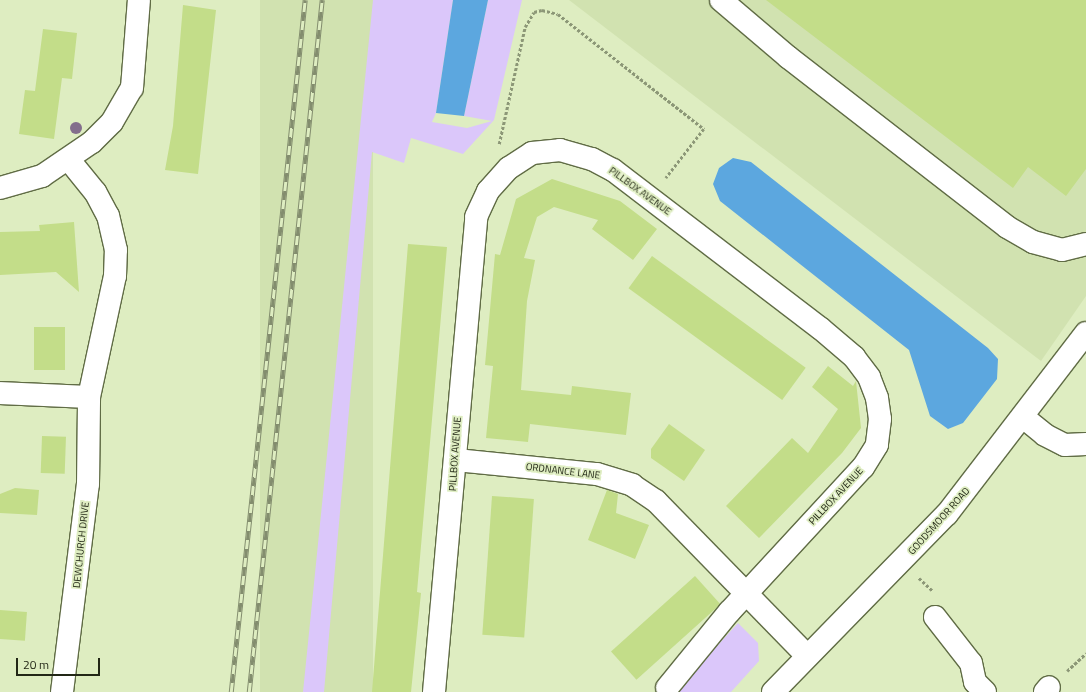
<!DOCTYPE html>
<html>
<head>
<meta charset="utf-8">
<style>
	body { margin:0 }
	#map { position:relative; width:1086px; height:692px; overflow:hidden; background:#deedc1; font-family:"Titillium Web",sans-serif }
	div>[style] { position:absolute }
	.built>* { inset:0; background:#d1e2b0; transform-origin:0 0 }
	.green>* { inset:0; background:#dbc7fa }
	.water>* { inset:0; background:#5ca7df }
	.building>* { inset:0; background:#c3dd89; transform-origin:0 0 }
	.path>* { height:2.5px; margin-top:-1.25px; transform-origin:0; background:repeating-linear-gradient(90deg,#8c9777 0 3px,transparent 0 5px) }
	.roads { filter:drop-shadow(1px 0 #606c45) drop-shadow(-1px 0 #606c45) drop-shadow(0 1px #606c45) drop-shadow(0 -1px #606c45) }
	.minor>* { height:22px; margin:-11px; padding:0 11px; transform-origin:11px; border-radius:11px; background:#fff }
	.rail>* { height:4.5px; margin-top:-2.25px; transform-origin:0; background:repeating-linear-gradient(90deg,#deedc1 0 9px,#838d6e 0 18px); box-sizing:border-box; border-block:1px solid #838d6e }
	.trees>* { width:12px; height:12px; margin:-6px; border-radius:50%; background:#836e8c }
	span { translate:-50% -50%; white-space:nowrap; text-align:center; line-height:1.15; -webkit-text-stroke:3.5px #deedc1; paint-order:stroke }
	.street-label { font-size:10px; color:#222716 }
	.scale { position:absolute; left:16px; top:658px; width:84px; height:18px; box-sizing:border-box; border:2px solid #222716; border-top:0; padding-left:5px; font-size:12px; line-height:14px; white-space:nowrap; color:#222716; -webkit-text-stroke:3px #deedc1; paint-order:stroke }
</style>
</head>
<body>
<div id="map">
	<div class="built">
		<div style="left:260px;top:0;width:113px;height:696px"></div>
		<div style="clip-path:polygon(569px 0,1086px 0,1086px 296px,1041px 361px)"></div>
	</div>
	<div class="green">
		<div style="clip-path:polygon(373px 0,453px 0,436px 113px,432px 122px,467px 128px,492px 121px,464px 116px,488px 0,522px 0,494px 120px,463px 154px,411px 138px,404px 163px,372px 152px,324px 692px,303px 692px)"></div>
		<div style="clip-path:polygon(738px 623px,758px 643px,759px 661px,731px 692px,675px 692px)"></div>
	</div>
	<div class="water">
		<div style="clip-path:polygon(453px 0,488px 0,464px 116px,436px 113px)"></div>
		<div style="clip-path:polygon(733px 158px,751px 162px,988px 348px,998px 359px,997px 379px,963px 423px,948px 429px,930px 416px,909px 350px,720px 201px,713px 184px,719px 168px)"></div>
	</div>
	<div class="building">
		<div style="clip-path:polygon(766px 0,1086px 0,1086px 169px,1066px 196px,1028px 167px,1013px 188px)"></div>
		<div style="clip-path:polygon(183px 5px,216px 10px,198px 174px,165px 170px,173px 126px)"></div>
		<div style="clip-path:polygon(43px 29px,77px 33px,72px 79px,62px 78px,54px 139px,19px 134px,25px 90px,35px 91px)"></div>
		<div style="clip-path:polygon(552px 179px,620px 201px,657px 229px,633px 260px,592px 229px,598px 220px,554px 207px,537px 217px,524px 258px,535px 260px,527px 301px,521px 390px,571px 395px,572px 386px,631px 393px,626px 435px,530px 424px,528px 442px,486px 438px,493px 366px,485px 365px,495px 254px,500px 255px,516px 199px)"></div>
		<div style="clip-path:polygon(74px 222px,79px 292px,56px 272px,0 275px,0 232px,40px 231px,39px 225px)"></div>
		<div style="clip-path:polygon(408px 244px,447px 247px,417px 592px,421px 593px,411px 692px,372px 692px)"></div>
		<div style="left:652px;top:256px;width:190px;height:40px;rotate:36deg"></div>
		<div style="left:34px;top:327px;width:31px;height:43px"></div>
		<div style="clip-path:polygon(828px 366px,853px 386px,856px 381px,861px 428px,842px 453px,759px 538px,726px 506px,792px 438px,808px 453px,838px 409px,812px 387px)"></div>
		<div style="clip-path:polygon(669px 424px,705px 450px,684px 481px,651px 458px,651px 449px)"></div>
		<div style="left:42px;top:436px;width:24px;height:37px;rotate:2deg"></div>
		<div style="clip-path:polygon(15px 488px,39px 490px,37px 515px,0 513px,0 494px)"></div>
		<div style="clip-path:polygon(607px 490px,618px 494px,616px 513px,649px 525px,635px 559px,588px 540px)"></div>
		<div style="left:492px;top:496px;width:42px;height:139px;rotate:4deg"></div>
		<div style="left:695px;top:576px;width:38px;height:113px;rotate:48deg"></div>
		<div style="left:0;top:610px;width:27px;height:29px;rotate:4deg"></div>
	</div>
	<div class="path">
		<div style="left:499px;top:144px;width:120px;rotate:-77.5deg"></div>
		<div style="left:525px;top:27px;width:17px;rotate:-59deg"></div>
		<div style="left:534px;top:12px;width:8px;rotate:-14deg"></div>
		<div style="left:542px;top:10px;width:16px;rotate:14deg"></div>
		<div style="left:558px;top:14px;width:186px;rotate:38.2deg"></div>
		<div style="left:704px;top:129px;width:62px;rotate:127.8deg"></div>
		<div style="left:919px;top:578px;width:19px;rotate:43deg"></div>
		<div style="left:1067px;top:671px;width:26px;rotate:-43deg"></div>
	</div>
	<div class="roads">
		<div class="minor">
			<div style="left:721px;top:0;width:88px;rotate:40.4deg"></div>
			<div style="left:788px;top:57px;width:277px;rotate:37.8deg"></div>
			<div style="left:1007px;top:227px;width:30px;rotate:30deg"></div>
			<div style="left:1033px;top:242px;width:30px;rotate:15deg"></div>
			<div style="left:1062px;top:250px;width:25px;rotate:-14deg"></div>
			<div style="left:0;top:188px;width:44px;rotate:-15.9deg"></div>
			<div style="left:42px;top:176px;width:60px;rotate:-34.2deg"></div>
			<div style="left:92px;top:142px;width:28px;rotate:-45deg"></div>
			<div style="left:112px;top:122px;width:39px;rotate:-60deg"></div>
			<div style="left:132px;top:88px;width:88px;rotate:-85.5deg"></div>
			<div style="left:0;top:393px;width:89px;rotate:2.6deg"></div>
			<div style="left:1023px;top:417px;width:28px;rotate:39deg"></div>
			<div style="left:1045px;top:435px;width:22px;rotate:27deg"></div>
			<div style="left:1065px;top:445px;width:21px;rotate:-3deg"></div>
			<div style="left:456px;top:460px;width:142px;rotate:5.7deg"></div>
			<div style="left:597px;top:474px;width:37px;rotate:17deg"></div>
			<div style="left:632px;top:485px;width:29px;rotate:34deg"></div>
			<div style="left:656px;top:501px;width:216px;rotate:45.7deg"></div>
			<div style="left:935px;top:617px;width:58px;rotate:52deg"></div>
			<div style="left:971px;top:663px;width:19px;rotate:78deg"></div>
			<div style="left:975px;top:682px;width:14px;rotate:45deg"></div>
			<div style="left:62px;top:692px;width:210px;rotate:-82.9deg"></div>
			<div style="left:88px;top:484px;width:87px;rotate:-89.3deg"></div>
			<div style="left:89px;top:397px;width:124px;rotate:-77.9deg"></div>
			<div style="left:115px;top:276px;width:26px;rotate:-88deg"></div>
			<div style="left:116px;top:250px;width:35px;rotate:-103deg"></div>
			<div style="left:108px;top:216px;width:27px;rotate:-118deg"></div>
			<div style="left:95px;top:192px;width:41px;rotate:-129.1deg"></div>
			<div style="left:434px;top:692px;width:477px;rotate:-84.9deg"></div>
			<div style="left:476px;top:217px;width:29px;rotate:-65deg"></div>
			<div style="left:488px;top:191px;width:31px;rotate:-48deg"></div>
			<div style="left:509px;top:168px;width:27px;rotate:-33deg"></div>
			<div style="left:532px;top:153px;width:28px;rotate:-6deg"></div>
			<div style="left:560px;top:150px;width:33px;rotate:16deg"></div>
			<div style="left:592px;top:159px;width:24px;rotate:28deg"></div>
			<div style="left:613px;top:170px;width:260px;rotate:37.4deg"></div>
			<div style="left:820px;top:328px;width:45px;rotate:40.5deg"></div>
			<div style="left:854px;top:357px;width:25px;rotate:53deg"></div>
			<div style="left:869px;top:377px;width:22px;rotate:69deg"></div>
			<div style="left:877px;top:398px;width:21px;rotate:82deg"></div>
			<div style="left:880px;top:419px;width:26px;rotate:97deg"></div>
			<div style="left:877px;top:445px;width:26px;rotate:122deg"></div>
			<div style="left:863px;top:467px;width:197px;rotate:132.7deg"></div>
			<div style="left:729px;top:612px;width:98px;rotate:129.2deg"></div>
			<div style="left:773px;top:692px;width:249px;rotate:-45.7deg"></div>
			<div style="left:947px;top:514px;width:228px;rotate:-52.5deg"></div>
			<div style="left:1045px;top:692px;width:6px;rotate:-51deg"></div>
		</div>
	</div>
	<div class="rail">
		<div style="left:231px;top:692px;width:696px;rotate:-83.9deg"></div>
		<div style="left:249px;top:692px;width:696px;rotate:-83.98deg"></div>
	</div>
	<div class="trees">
		<div style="left:76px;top:128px"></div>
	</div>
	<div class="street-label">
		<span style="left:640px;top:191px;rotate:36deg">PILLBOX AVENUE</span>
		<span style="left:455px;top:454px;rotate:-86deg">PILLBOX AVENUE</span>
		<span style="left:563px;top:471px;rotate:7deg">ORDNANCE LANE</span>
		<span style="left:836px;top:496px;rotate:-47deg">PILLBOX AVENUE</span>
		<span style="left:939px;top:521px;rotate:-48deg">GOODSMOOR ROAD</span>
		<span style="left:81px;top:545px;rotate:-84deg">DEWCHURCH DRIVE</span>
	</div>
	<div class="scale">20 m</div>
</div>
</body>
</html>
